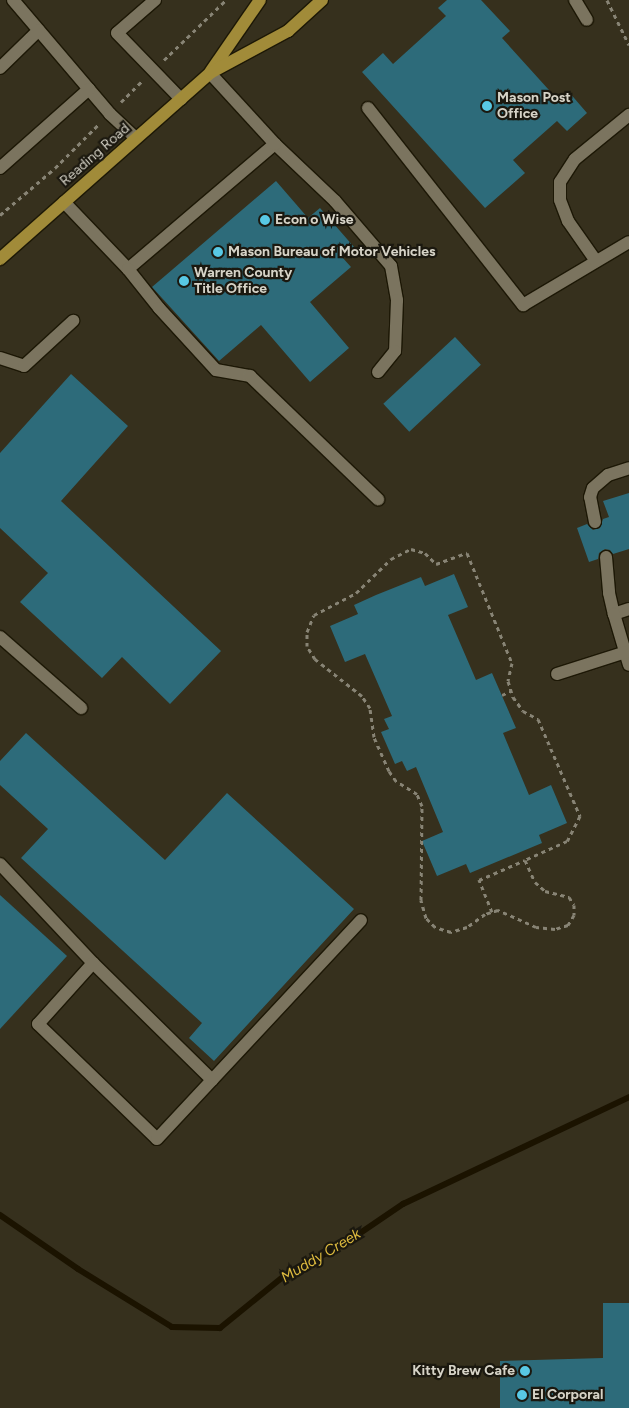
<!DOCTYPE html>
<html>
<head>
<meta charset="utf-8">
<style>
	body { margin:0 }
	#map { position:relative; width:629px; height:1408px; overflow:hidden; background:#36301d; font-family:Figtree,sans-serif }
	div>[style] { position:absolute }
	.stream>* { height:6px; margin:-3px; padding:0 3px; transform-origin:3px; border-radius:3px; background:#1b1300 }
	.building>* { inset:0; background:#2d6b7a; transform-origin:0 0 }
	.path>* { height:3px; margin-top:-1.5px; transform-origin:0; background:repeating-linear-gradient(90deg,#888475 0 4px,transparent 0 8px) }
	.roads { filter:drop-shadow(1px 0 #1d1806) drop-shadow(-1px 0 #1d1806) drop-shadow(0 1px #1d1806) drop-shadow(0 -1px #1d1806) }
	.lane>* { height:12px; margin:-6px; padding:0 6px; transform-origin:6px; border-radius:6px; background:#7b745f }
	.primary>* { height:12px; margin:-6px; padding:0 6px; transform-origin:6px; border-radius:6px; background:#a18b39 }
	.dots>* { width:14px; height:14px; translate:-50% -50%; box-sizing:border-box; border:2px solid #1b180f; border-radius:50% }
	span { translate:-50% -50%; white-space:nowrap; text-align:center; line-height:1.15; -webkit-text-stroke:4.5px #1b180f; paint-order:stroke }
	.poi-label { font-size:14px; color:#d6d3c7; font-weight:700 }
	.left { translate:0 -50%; text-align:left }
	.right { translate:-100% -50%; text-align:right }
	.street-label { font-size:14px; color:#d6d3c7 }
	.water-label { font-size:15px; color:#debb3f; font-style:italic }
</style>
</head>
<body>
<div id="map">
	<div class="stream">
		<div style="left:0;top:1215px;width:95px;rotate:34.7deg"></div>
		<div style="left:78px;top:1269px;width:110px;rotate:31.7deg"></div>
		<div style="left:172px;top:1327px;width:48px;rotate:1.2deg"></div>
		<div style="left:220px;top:1328px;width:82px;rotate:-39.1deg"></div>
		<div style="left:284px;top:1276px;width:72px;rotate:-28.4deg"></div>
		<div style="left:347px;top:1242px;width:68px;rotate:-34.2deg"></div>
		<div style="left:403px;top:1204px;width:250px;rotate:-25.3deg"></div>
	</div>
	<div class="building">
		<div style="clip-path:polygon(447px 0,481px 0,510px 31px,502px 38px,558px 100px,568px 91px,587px 113px,567px 131px,557px 121px,513px 160px,525px 173px,485px 208px,362px 72px,383px 53px,393px 64px,446px 16px,438px 8px)"></div>
		<div style="clip-path:polygon(276px 181px,308px 218px,320px 208px,354px 247px,342px 257px,351px 267px,310px 302px,349px 348px,310px 382px,261px 325px,219px 361px,152px 287px)"></div>
		<div style="left:455px;top:337px;width:38px;height:98px;rotate:47deg"></div>
		<div style="clip-path:polygon(71px 374px,128px 426px,61px 501px,221px 651px,170px 704px,122px 657px,102px 678px,20px 602px,48px 573px,0 528px,0 453px)"></div>
		<div style="clip-path:polygon(629px 493px,629px 549px,613px 554px,610px 550px,605px 549px,599px 553px,598px 559px,589px 562px,577px 528px,587px 524px,593px 530px,600px 528px,603px 519px,609px 517px,603px 501px)"></div>
		<div style="clip-path:polygon(454px 574px,468px 607px,448px 615px,476px 680px,492px 673px,516px 728px,503px 733px,529px 795px,551px 785px,567px 823px,539px 835px,542px 843px,470px 873px,466px 864px,437px 876px,422px 841px,443px 832px,416px 767px,407px 771px,402px 761px,395px 764px,381px 732px,389px 729px,384px 719px,392px 716px,365px 654px,345px 662px,330px 626px,358px 614px,354px 605px,376px 595px,421px 577px,425px 586px)"></div>
		<div style="clip-path:polygon(26px 733px,165px 860px,227px 793px,354px 909px,214px 1061px,189px 1038px,202px 1023px,21px 858px,48px 829px,0 785px,0 761px)"></div>
		<div style="clip-path:polygon(0 895px,67px 956px,0 1029px)"></div>
		<div style="clip-path:polygon(603px 1303px,629px 1303px,629px 1408px,500px 1408px,500px 1361px,603px 1358px)"></div>
	</div>
	<div class="path">
		<div style="left:607px;top:0;width:50px;rotate:63.9deg"></div>
		<div style="left:164px;top:60px;width:86px;rotate:-44.1deg"></div>
		<div style="left:121px;top:102px;width:31px;rotate:-45deg"></div>
		<div style="left:0;top:215px;width:72px;rotate:-40.5deg"></div>
		<div style="left:55px;top:168px;width:62px;rotate:-45deg"></div>
		<div style="left:411px;top:549px;width:15px;rotate:16deg"></div>
		<div style="left:425px;top:553px;width:16px;rotate:45deg"></div>
		<div style="left:436px;top:564px;width:33px;rotate:-20deg"></div>
		<div style="left:467px;top:553px;width:119px;rotate:67.8deg"></div>
		<div style="left:512px;top:663px;width:18px;rotate:103deg"></div>
		<div style="left:508px;top:681px;width:17px;rotate:73deg"></div>
		<div style="left:513px;top:697px;width:17px;rotate:54deg"></div>
		<div style="left:523px;top:711px;width:17px;rotate:28deg"></div>
		<div style="left:538px;top:719px;width:106px;rotate:66.6deg"></div>
		<div style="left:580px;top:816px;width:28px;rotate:117deg"></div>
		<div style="left:567px;top:841px;width:46px;rotate:155.7deg"></div>
		<div style="left:525px;top:860px;width:24px;rotate:66deg"></div>
		<div style="left:535px;top:882px;width:13px;rotate:42deg"></div>
		<div style="left:545px;top:891px;width:25px;rotate:14deg"></div>
		<div style="left:569px;top:897px;width:9px;rotate:58deg"></div>
		<div style="left:574px;top:905px;width:10px;rotate:90deg"></div>
		<div style="left:574px;top:915px;width:12px;rotate:121deg"></div>
		<div style="left:568px;top:925px;width:14px;rotate:163deg"></div>
		<div style="left:555px;top:929px;width:19px;rotate:-174deg"></div>
		<div style="left:536px;top:927px;width:42px;rotate:-155.9deg"></div>
		<div style="left:498px;top:910px;width:14px;rotate:163deg"></div>
		<div style="left:485px;top:914px;width:22px;rotate:144deg"></div>
		<div style="left:467px;top:927px;width:17px;rotate:163deg"></div>
		<div style="left:451px;top:932px;width:17px;rotate:-163deg"></div>
		<div style="left:435px;top:927px;width:13px;rotate:-135deg"></div>
		<div style="left:426px;top:918px;width:19px;rotate:-106deg"></div>
		<div style="left:421px;top:900px;width:94px;rotate:-89.4deg"></div>
		<div style="left:422px;top:806px;width:13px;rotate:-113deg"></div>
		<div style="left:417px;top:794px;width:25px;rotate:-148deg"></div>
		<div style="left:396px;top:781px;width:12px;rotate:-125deg"></div>
		<div style="left:389px;top:771px;width:37px;rotate:-114deg"></div>
		<div style="left:374px;top:737px;width:29px;rotate:-98deg"></div>
		<div style="left:370px;top:708px;width:14px;rotate:-124deg"></div>
		<div style="left:362px;top:696px;width:60px;rotate:-141.8deg"></div>
		<div style="left:315px;top:659px;width:15px;rotate:-122deg"></div>
		<div style="left:307px;top:646px;width:14px;rotate:-90deg"></div>
		<div style="left:307px;top:632px;width:18px;rotate:-68deg"></div>
		<div style="left:314px;top:615px;width:47px;rotate:-27.6deg"></div>
		<div style="left:356px;top:593px;width:49px;rotate:-44.2deg"></div>
		<div style="left:391px;top:559px;width:22px;rotate:-27deg"></div>
		<div style="left:502px;top:695px;width:10px;rotate:-24deg"></div>
		<div style="left:492px;top:912px;width:35px;rotate:-112deg"></div>
		<div style="left:479px;top:880px;width:50px;rotate:-23.5deg"></div>
	</div>
	<div class="roads">
		<div class="lane">
			<div style="left:13px;top:0;width:150px;rotate:49.6deg"></div>
			<div style="left:110px;top:114px;width:35px;rotate:43deg"></div>
			<div style="left:155px;top:0;width:50px;rotate:139deg"></div>
			<div style="left:117px;top:33px;width:92px;rotate:45.9deg"></div>
			<div style="left:575px;top:0;width:23px;rotate:59deg"></div>
			<div style="left:0;top:68px;width:54px;rotate:-44.3deg"></div>
			<div style="left:368px;top:108px;width:251px;rotate:51.8deg"></div>
			<div style="left:523px;top:305px;width:123px;rotate:-30.7deg"></div>
			<div style="left:275px;top:144px;width:83px;rotate:43.5deg"></div>
			<div style="left:335px;top:201px;width:86px;rotate:49.3deg"></div>
			<div style="left:391px;top:266px;width:35px;rotate:80deg"></div>
			<div style="left:397px;top:300px;width:51px;rotate:92.2deg"></div>
			<div style="left:395px;top:351px;width:27px;rotate:129deg"></div>
			<div style="left:0;top:168px;width:119px;rotate:-41.6deg"></div>
			<div style="left:64px;top:202px;width:93px;rotate:46.3deg"></div>
			<div style="left:128px;top:269px;width:193px;rotate:-40.4deg"></div>
			<div style="left:275px;top:144px;width:96px;rotate:-132.5deg"></div>
			<div style="left:596px;top:261px;width:49px;rotate:-125deg"></div>
			<div style="left:568px;top:221px;width:22px;rotate:-111deg"></div>
			<div style="left:560px;top:200px;width:18px;rotate:-90deg"></div>
			<div style="left:560px;top:182px;width:27px;rotate:-57deg"></div>
			<div style="left:575px;top:159px;width:70px;rotate:-39.2deg"></div>
			<div style="left:128px;top:269px;width:50px;rotate:51.5deg"></div>
			<div style="left:159px;top:308px;width:84px;rotate:47.4deg"></div>
			<div style="left:216px;top:370px;width:35px;rotate:10deg"></div>
			<div style="left:250px;top:376px;width:178px;rotate:43.9deg"></div>
			<div style="left:0;top:358px;width:25px;rotate:18deg"></div>
			<div style="left:24px;top:366px;width:67px;rotate:-42.6deg"></div>
			<div style="left:595px;top:522px;width:25px;rotate:-101deg"></div>
			<div style="left:590px;top:497px;width:9px;rotate:-72deg"></div>
			<div style="left:593px;top:488px;width:20px;rotate:-41deg"></div>
			<div style="left:608px;top:475px;width:22px;rotate:-18deg"></div>
			<div style="left:606px;top:557px;width:36px;rotate:85deg"></div>
			<div style="left:609px;top:593px;width:22px;rotate:77deg"></div>
			<div style="left:629px;top:609px;width:16px;rotate:162deg"></div>
			<div style="left:614px;top:614px;width:53px;rotate:73.6deg"></div>
			<div style="left:0;top:637px;width:108px;rotate:41.2deg"></div>
			<div style="left:557px;top:674px;width:76px;rotate:-17.7deg"></div>
			<div style="left:0;top:864px;width:136px;rotate:46.8deg"></div>
			<div style="left:93px;top:963px;width:167px;rotate:44.5deg"></div>
			<div style="left:93px;top:963px;width:82px;rotate:132deg"></div>
			<div style="left:38px;top:1024px;width:165px;rotate:44deg"></div>
			<div style="left:157px;top:1139px;width:299px;rotate:-47deg"></div>
		</div>
		<div class="primary">
			<div style="left:211px;top:71px;width:86px;rotate:-55.4deg"></div>
			<div style="left:0;top:259px;width:281px;rotate:-41.5deg"></div>
			<div style="left:210px;top:73px;width:89px;rotate:-28.3deg"></div>
			<div style="left:288px;top:31px;width:46px;rotate:-42.4deg"></div>
		</div>
	</div>
	<div class="dots">
		<div style="left:487px;top:106px;background:#58c8e4"></div>
		<div style="left:265px;top:220px;background:#58c8e4"></div>
		<div style="left:218px;top:252px;background:#58c8e4"></div>
		<div style="left:184px;top:281px;background:#58c8e4"></div>
		<div style="left:525px;top:1371px;background:#58c8e4"></div>
		<div style="left:522px;top:1395px;background:#58c8e4"></div>
	</div>
	<div class="poi-label">
		<span class="left" style="left:497px;top:106px">Mason Post<br>Office</span>
		<span class="left" style="left:275px;top:220px">Econ o Wise</span>
		<span class="left" style="left:228px;top:252px">Mason Bureau of Motor Vehicles</span>
		<span class="left" style="left:194px;top:281px">Warren County<br>Title Office</span>
		<span class="right" style="left:515px;top:1371px">Kitty Brew Cafe</span>
		<span class="left" style="left:532px;top:1395px">El Corporal</span>
	</div>
	<div class="street-label">
		<span style="left:95px;top:155px;rotate:-41deg">Reading Road</span>
	</div>
	<div class="water-label">
		<span style="left:321px;top:1256px;rotate:-31deg">Muddy Creek</span>
	</div>
</div>
</body>
</html>
